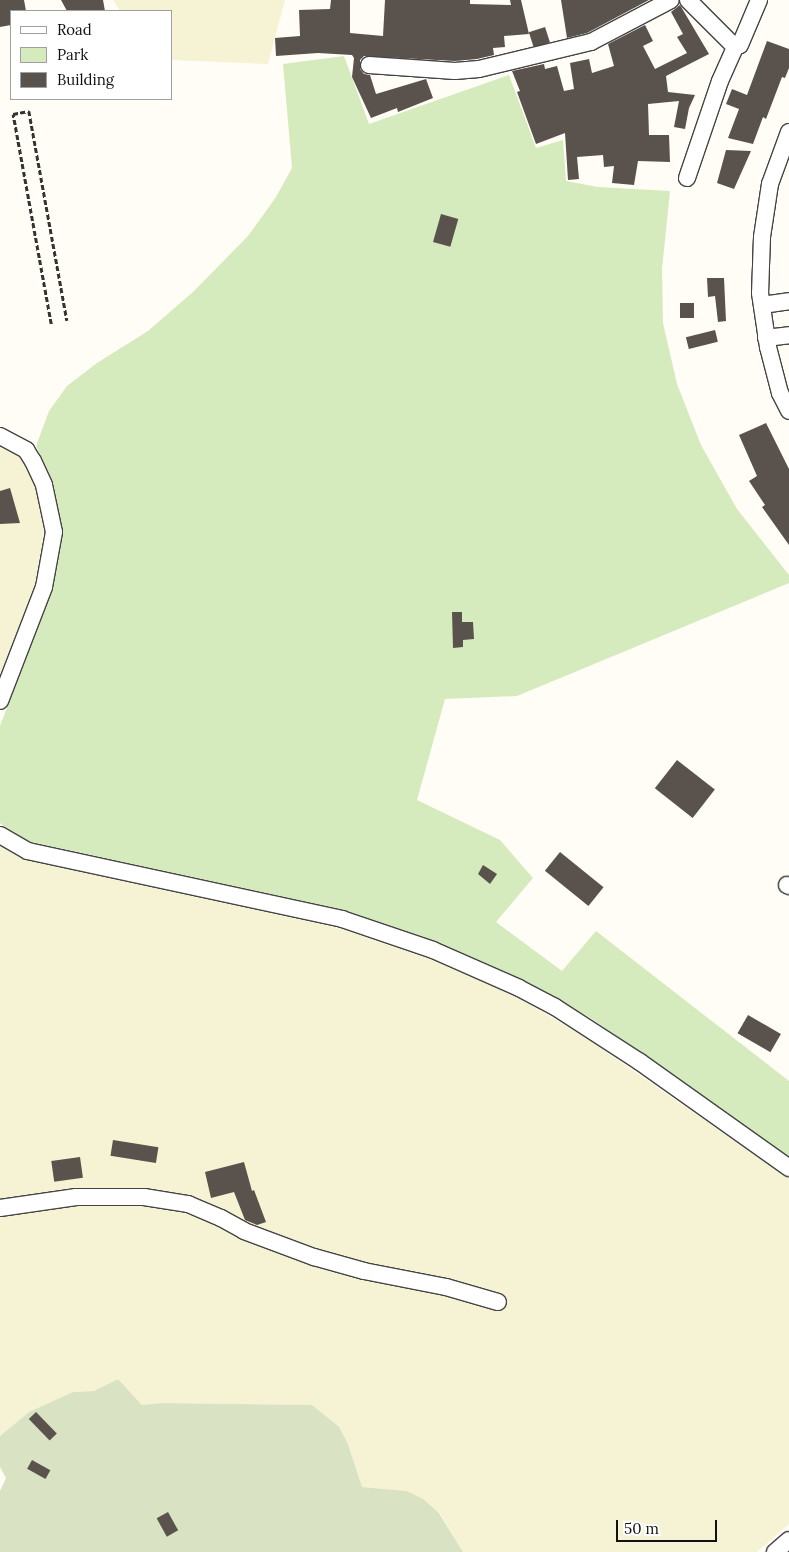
<!DOCTYPE html>
<html>
<head>
<meta charset="utf-8">
<style>
	body { margin:0 }
	#map { position:relative; width:789px; height:1552px; overflow:hidden; background:#fffdf5; font-family:Lora,serif }
	div>[style] { position:absolute }
	.farmland>* { inset:0; background:#f6f3d4 }
	.green>* { inset:0; background:#d5ebbd }
	.cemetery>* { inset:0; background:#d9e3c4 }
	.building>* { inset:0; background:#5a524d; transform-origin:0 0 }
	.path>* { height:2.5px; margin-top:-1.25px; transform-origin:0; background:repeating-linear-gradient(90deg,#333 0 5px,transparent 0 7.5px) }
	.roads { filter:drop-shadow(1px 0 #444) drop-shadow(-1px 0 #444) drop-shadow(0 1px #444) drop-shadow(0 -1px #444) }
	.minor>* { height:16px; margin:-8px; padding:0 8px; transform-origin:8px; border-radius:8px; background:#fff }
	span { translate:-50% -50%; white-space:nowrap; text-align:center; line-height:1.15; -webkit-text-stroke:5px #fff; paint-order:stroke }
	.legend { position:absolute; left:10px; top:10px; width:162px; height:90px; box-sizing:border-box; background:#fff; border:1px solid #a0a0a0; margin:0; padding:6px 9px; list-style:none; font-size:15px; color:#111 }
	.legend li { display:flex; align-items:center; gap:10px; height:25px }
	.legend b { width:25px; border:1px solid #a0a0a0 }
	.scale { position:absolute; left:616px; top:1520px; width:101px; height:22px; box-sizing:border-box; border:2px solid #111; border-top:0; padding-left:6px; font-size:15px; line-height:18px; white-space:nowrap; color:#111; -webkit-text-stroke:4px #fff; paint-order:stroke }
</style>
</head>
<body>
<div id="map">
	<div class="farmland">
		<div style="clip-path:polygon(113px 0,285px 0,268px 64px,171px 60px,171px 11px,120px 11px)"></div>
		<div style="clip-path:polygon(0 445px,19px 453px,25px 465px,36px 488px,44px 532px,35px 584px,0 675px)"></div>
		<div style="clip-path:polygon(0 846px,25px 859px,339px 928px,430px 959px,515px 996px,582px 1035px,789px 1179px,789px 1524px,757px 1552px,463px 1552px,440px 1513px,407px 1491px,362px 1487px,348px 1444px,312px 1405px,161px 1403px,142px 1405px,118px 1379px,94px 1391px,73px 1392px,29px 1412px,0 1436px)"></div>
	</div>
	<div class="green">
		<div style="clip-path:polygon(344px 56px,369px 124px,509px 75px,536px 148px,563px 140px,566px 181px,598px 187px,670px 191px,662px 269px,663px 323px,677px 384px,701px 445px,737px 509px,789px 575px,789px 583px,517px 696px,445px 699px,417px 800px,500px 840px,533px 878px,496px 922px,562px 971px,596px 931px,789px 1081px,789px 1157px,592px 1019px,523px 980px,437px 942px,344px 910px,31px 842px,8px 830px,0 823px,0 726px,52px 589px,63px 533px,53px 482px,36px 446px,49px 411px,67px 386px,97px 363px,148px 331px,194px 291px,248px 236px,276px 197px,292px 168px,283px 64px)"></div>
	</div>
	<div class="cemetery">
		<div style="clip-path:polygon(118px 1379px,142px 1405px,161px 1403px,312px 1405px,339px 1427px,348px 1444px,362px 1487px,407px 1491px,423px 1499px,439px 1513px,463px 1552px,0 1552px,0 1491px,6px 1478px,0 1467px,0 1436px,29px 1412px,73px 1392px,94px 1391px)"></div>
	</div>
	<div class="building">
		<div style="clip-path:polygon(0 0,24px 0,26px 11px,11px 11px,11px 25px,0 27px)"></div>
		<div style="clip-path:polygon(61px 0,103px 0,105px 11px,67px 11px)"></div>
		<div style="clip-path:polygon(331px 0,350px 0,350px 33px,383px 36px,385px 0,470px 0,470px 4px,511px 5px,510px 0,521px 0,529px 34px,504px 36px,505px 47px,493px 48px,494px 55px,477px 59px,455px 61px,364px 56px,360px 60px,360px 69px,364px 74px,370px 75px,376px 94px,426px 79px,433px 98px,398px 112px,397px 108px,371px 118px,352px 77px,354px 58px,352px 55px,318px 53px,276px 56px,275px 38px,300px 36px,299px 10px,330px 9px)"></div>
		<div style="clip-path:polygon(561px 0,649px 0,587px 33px,567px 38px)"></div>
		<div style="clip-path:polygon(680px 5px,709px 54px,666px 76px,668px 92px,695px 95px,689px 108px,685px 129px,674px 127px,679px 101px,648px 104px,649px 135px,669px 135px,670px 162px,638px 161px,634px 185px,612px 183px,614px 166px,604px 167px,603px 155px,577px 157px,579px 179px,568px 180px,565px 133px,536px 144px,517px 92px,520px 91px,512px 71px,544px 64px,545px 69px,557px 66px,564px 91px,574px 89px,570px 63px,589px 59px,592px 73px,614px 66px,608px 44px,645px 25px,653px 41px,643px 46px,655px 69px,687px 53px,677px 37px,683px 34px,671px 12px)"></div>
		<div style="left:545px;top:27px;width:16px;height:17px;rotate:72deg"></div>
		<div style="clip-path:polygon(767px 41px,789px 49px,789px 68px,785px 78px,782px 77px,766px 119px,763px 117px,753px 144px,728px 138px,739px 109px,726px 104px,732px 89px,747px 95px)"></div>
		<div style="clip-path:polygon(726px 150px,751px 151px,734px 189px,717px 183px)"></div>
		<div style="left:441px;top:214px;width:18px;height:29px;rotate:16deg"></div>
		<div style="clip-path:polygon(707px 278px,724px 278px,726px 321px,718px 322px,715px 296px,708px 297px)"></div>
		<div style="left:680px;top:303px;width:14px;height:15px"></div>
		<div style="left:715px;top:330px;width:12px;height:30px;rotate:76deg"></div>
		<div style="clip-path:polygon(766px 423px,789px 469px,789px 545px,762px 507px,765px 505px,749px 481px,757px 476px,739px 435px)"></div>
		<div style="clip-path:polygon(10px 488px,20px 523px,0 524px,0 491px)"></div>
		<div style="clip-path:polygon(452px 612px,462px 612px,462px 622px,473px 622px,474px 639px,463px 640px,463px 647px,453px 648px)"></div>
		<div style="left:677px;top:760px;width:48px;height:36px;rotate:38deg"></div>
		<div style="left:560px;top:852px;width:56px;height:24px;rotate:39deg"></div>
		<div style="clip-path:polygon(483px 865px,497px 874px,490px 884px,478px 874px)"></div>
		<div style="left:748px;top:1015px;width:38px;height:21px;rotate:30deg"></div>
		<div style="left:113px;top:1140px;width:46px;height:16px;rotate:9deg"></div>
		<div style="left:80px;top:1157px;width:21px;height:29px;rotate:82deg"></div>
		<div style="clip-path:polygon(244px 1162px,252px 1191px,254px 1190px,266px 1222px,257px 1225px,245px 1220px,234px 1192px,211px 1198px,205px 1172px)"></div>
		<div style="left:36px;top:1412px;width:30px;height:10px;rotate:46deg"></div>
		<div style="left:32px;top:1460px;width:21px;height:10px;rotate:29deg"></div>
		<div style="left:168px;top:1512px;width:21px;height:13px;rotate:61deg"></div>
	</div>
	<div class="path">
		<div style="left:51px;top:324px;width:213px;rotate:-100.3deg"></div>
		<div style="left:13px;top:114px;width:16px;rotate:-11deg"></div>
		<div style="left:29px;top:111px;width:213px;rotate:79.7deg"></div>
	</div>
	<div class="roads">
		<div class="minor">
			<div style="left:688px;top:0;width:66px;rotate:45deg"></div>
			<div style="left:735px;top:47px;width:5px;rotate:-22deg"></div>
			<div style="left:740px;top:45px;width:49px;rotate:-67.1deg"></div>
			<div style="left:369px;top:65px;width:86px;rotate:4deg"></div>
			<div style="left:455px;top:71px;width:24px;rotate:-5deg"></div>
			<div style="left:479px;top:69px;width:115px;rotate:-13.6deg"></div>
			<div style="left:591px;top:42px;width:90px;rotate:-27.7deg"></div>
			<div style="left:789px;top:132px;width:55px;rotate:110.1deg"></div>
			<div style="left:770px;top:184px;width:54px;rotate:98.6deg"></div>
			<div style="left:762px;top:237px;width:56px;rotate:92deg"></div>
			<div style="left:760px;top:293px;width:55px;rotate:81.6deg"></div>
			<div style="left:768px;top:347px;width:48px;rotate:75.4deg"></div>
			<div style="left:780px;top:393px;width:20px;rotate:63deg"></div>
			<div style="left:687px;top:178px;width:102px;rotate:-71.2deg"></div>
			<div style="left:720px;top:81px;width:37px;rotate:-66deg"></div>
			<div style="left:762px;top:305px;width:27px;rotate:-8deg"></div>
			<div style="left:766px;top:338px;width:23px;rotate:-7deg"></div>
			<div style="left:0;top:436px;width:30px;rotate:28deg"></div>
			<div style="left:26px;top:450px;width:13px;rotate:58deg"></div>
			<div style="left:33px;top:461px;width:26px;rotate:65deg"></div>
			<div style="left:44px;top:485px;width:48px;rotate:78deg"></div>
			<div style="left:54px;top:532px;width:56px;rotate:100.3deg"></div>
			<div style="left:44px;top:587px;width:122px;rotate:111.1deg"></div>
			<div style="left:0;top:835px;width:32px;rotate:30deg"></div>
			<div style="left:28px;top:851px;width:321px;rotate:12.2deg"></div>
			<div style="left:342px;top:919px;width:96px;rotate:18.8deg"></div>
			<div style="left:433px;top:950px;width:94px;rotate:23.8deg"></div>
			<div style="left:519px;top:988px;width:41px;rotate:27.8deg"></div>
			<div style="left:555px;top:1007px;width:101px;rotate:32.9deg"></div>
			<div style="left:640px;top:1062px;width:183px;rotate:35.4deg"></div>
			<div style="left:787px;top:885px;width:2px;rotate:27deg"></div>
			<div style="left:0;top:1208px;width:77px;rotate:-8.2deg"></div>
			<div style="left:76px;top:1197px;width:68px"></div>
			<div style="left:144px;top:1197px;width:45px;rotate:9deg"></div>
			<div style="left:188px;top:1204px;width:36px;rotate:23deg"></div>
			<div style="left:221px;top:1218px;width:26px;rotate:29deg"></div>
			<div style="left:244px;top:1231px;width:75px;rotate:20.4deg"></div>
			<div style="left:314px;top:1257px;width:52px;rotate:15.6deg"></div>
			<div style="left:364px;top:1271px;width:84px;rotate:11deg"></div>
			<div style="left:446px;top:1287px;width:54px;rotate:16.1deg"></div>
			<div style="left:775px;top:1552px;width:18px;rotate:-41deg"></div>
		</div>
	</div>
	<ul class="legend">
	<li><b style="height:6px;background:#fff"></b>Road</li>
	<li><b style="height:14px;background:#d5ebbd"></b>Park</li>
	<li><b style="height:14px;background:#5a524d"></b>Building</li>
	</ul>
	<div class="scale">50 m</div>
</div>
</body>
</html>
